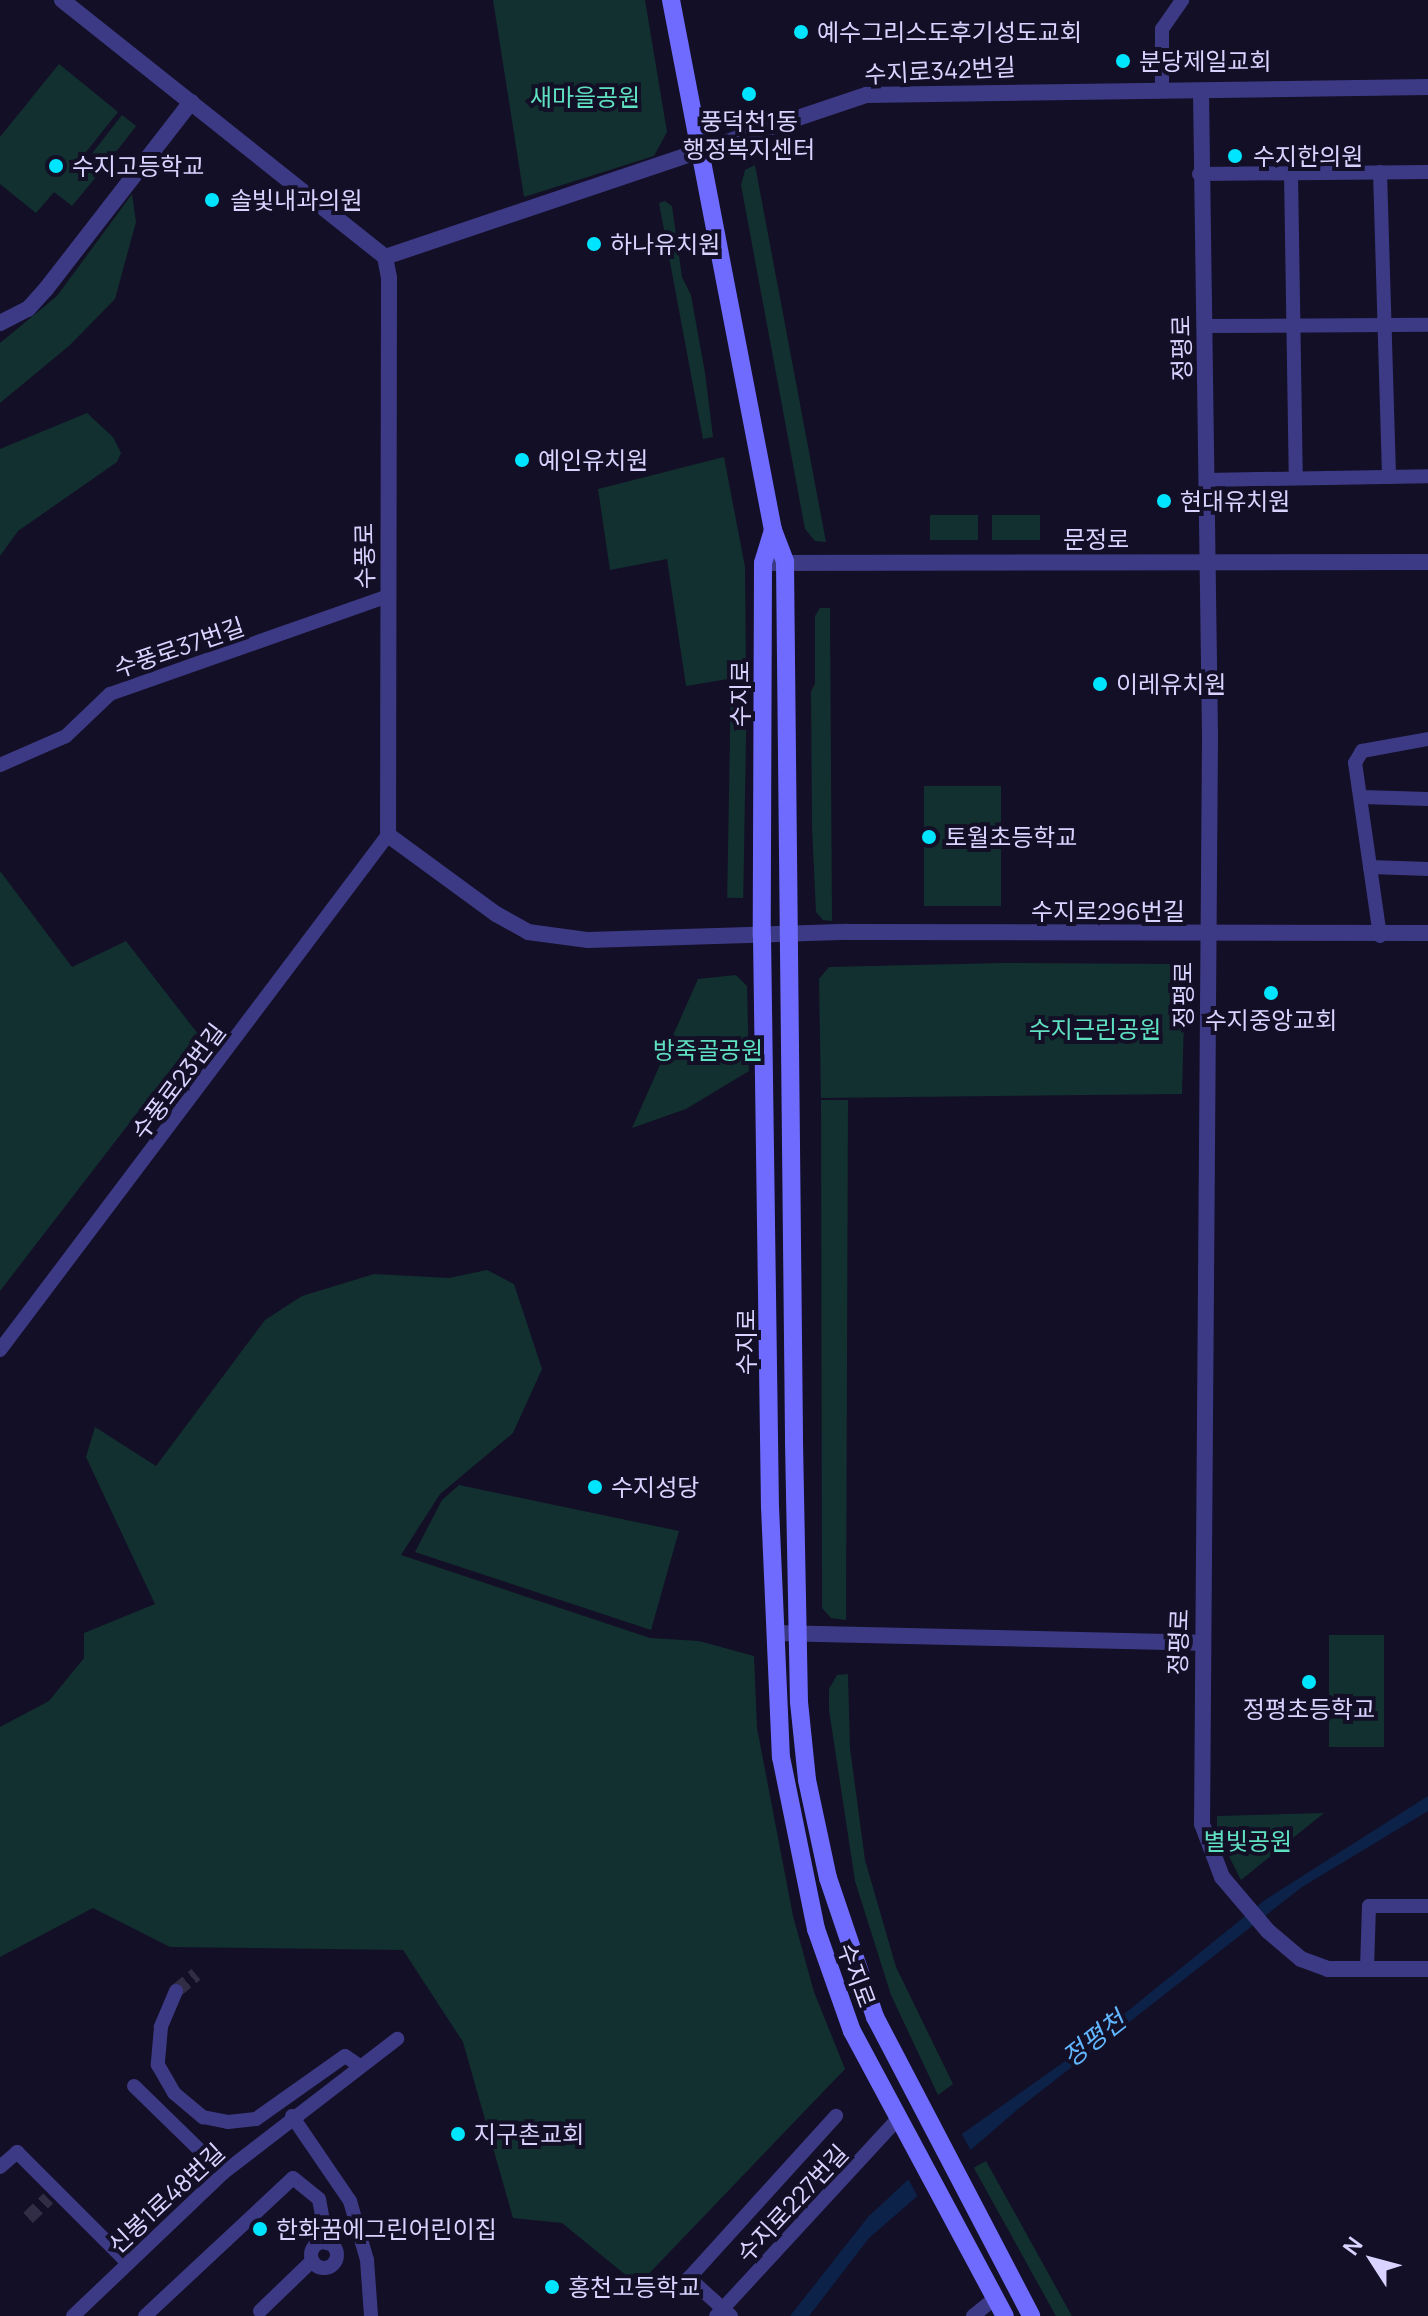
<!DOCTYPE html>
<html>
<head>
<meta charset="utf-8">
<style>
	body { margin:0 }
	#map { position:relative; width:1428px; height:2316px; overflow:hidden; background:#130f26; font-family:Manrope,"Noto Sans KR",sans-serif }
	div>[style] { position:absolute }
	.green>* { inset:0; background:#12302f; transform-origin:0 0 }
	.water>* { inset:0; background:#0c2248 }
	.pier>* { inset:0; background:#130f26 }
	.minor-tunnel>* { height:14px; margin-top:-7px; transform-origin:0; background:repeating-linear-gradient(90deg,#312d47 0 14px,transparent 0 21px) }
	.minor>* { height:14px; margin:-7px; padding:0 7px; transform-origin:7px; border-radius:7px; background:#3d3a85 }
	.minor>.ring { margin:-7px; padding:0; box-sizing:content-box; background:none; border:14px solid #3d3a85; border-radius:50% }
	.tertiary>* { height:16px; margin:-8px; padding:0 8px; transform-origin:8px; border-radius:8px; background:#3d3a85 }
	.secondary>* { height:18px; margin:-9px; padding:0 9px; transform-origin:9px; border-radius:9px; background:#6f6bff }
	.dots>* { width:22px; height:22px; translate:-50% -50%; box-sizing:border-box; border:4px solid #130f26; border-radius:50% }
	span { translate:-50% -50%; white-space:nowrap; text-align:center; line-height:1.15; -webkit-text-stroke:8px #130f26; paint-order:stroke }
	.poi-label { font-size:24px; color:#d9d4ff }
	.left { translate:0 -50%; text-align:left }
	.street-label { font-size:24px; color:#d9d4ff }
	.park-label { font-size:24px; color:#5fe0c0 }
	.water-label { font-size:26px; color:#62b6ff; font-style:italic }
	.north { position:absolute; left:1332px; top:2220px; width:80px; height:80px; -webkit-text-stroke:6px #130f26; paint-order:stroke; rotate:306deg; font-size:22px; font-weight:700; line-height:32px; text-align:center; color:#d9d4ff }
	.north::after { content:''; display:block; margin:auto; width:28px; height:36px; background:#d9d4ff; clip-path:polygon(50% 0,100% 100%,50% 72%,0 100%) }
</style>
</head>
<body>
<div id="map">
	<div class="green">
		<div style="clip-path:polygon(493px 0,645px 0,667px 132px,654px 156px,524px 197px)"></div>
		<div style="clip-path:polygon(59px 64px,118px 112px,78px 162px,96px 177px,72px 206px,54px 192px,36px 213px,0 184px,0 137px)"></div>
		<div style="left:122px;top:115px;width:18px;height:50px;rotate:38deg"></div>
		<div style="clip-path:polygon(755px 165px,826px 542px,815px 541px,805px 529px,741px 185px,745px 170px)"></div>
		<div style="clip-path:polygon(132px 194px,136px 222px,115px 299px,70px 345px,0 403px,0 343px,57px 296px)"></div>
		<div style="clip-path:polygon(665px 201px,672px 206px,682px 277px,691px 295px,705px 373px,713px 437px,703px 439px,659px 203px)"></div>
		<div style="clip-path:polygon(87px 413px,113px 437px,121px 453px,117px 462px,18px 531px,0 556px,0 449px)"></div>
		<div style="clip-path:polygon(724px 457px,745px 567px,746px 676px,686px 686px,667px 559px,610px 570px,598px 489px)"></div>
		<div style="left:930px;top:515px;width:48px;height:25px"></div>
		<div style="left:992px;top:515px;width:48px;height:25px"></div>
		<div style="clip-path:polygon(820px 608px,830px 608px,832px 921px,823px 920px,816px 912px,812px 827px,811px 691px,815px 684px,815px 616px)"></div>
		<div style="left:747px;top:680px;width:218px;height:16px;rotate:91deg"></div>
		<div style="left:1001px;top:786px;width:120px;height:77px;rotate:90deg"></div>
		<div style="clip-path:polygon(0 871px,72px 967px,126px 941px,198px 1034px,0 1291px)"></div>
		<div style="clip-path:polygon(1002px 963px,1176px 964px,1185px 978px,1182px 1094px,821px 1098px,819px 979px,829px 967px)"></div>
		<div style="clip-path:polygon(736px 975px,747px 986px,749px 1071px,686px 1109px,632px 1128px,698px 979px)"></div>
		<div style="clip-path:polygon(821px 1100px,848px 1100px,846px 1620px,831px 1618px,822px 1608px)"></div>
		<div style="clip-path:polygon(487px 1270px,514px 1284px,542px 1369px,513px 1433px,440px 1494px,401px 1555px,650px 1638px,699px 1641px,754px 1656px,757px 1728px,793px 1916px,814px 1992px,845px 2069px,638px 2285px,562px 2223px,513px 2218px,463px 2042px,403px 1950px,170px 1947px,93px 1908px,0 1957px,0 1727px,49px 1701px,84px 1658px,84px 1633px,155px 1604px,86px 1457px,95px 1427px,156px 1466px,265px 1320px,302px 1296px,374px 1274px,449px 1278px)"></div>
		<div style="clip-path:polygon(459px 1485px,679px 1531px,651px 1630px,415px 1552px,442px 1500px)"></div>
		<div style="left:1329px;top:1635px;width:55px;height:112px"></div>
		<div style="clip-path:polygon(848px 1674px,850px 1748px,865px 1860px,896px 1967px,953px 2084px,938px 2095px,891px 1995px,855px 1881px,829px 1710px,829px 1689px,837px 1675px)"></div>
		<div style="clip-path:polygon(1324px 1813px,1241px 1880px,1217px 1833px,1217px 1816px)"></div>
		<div style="left:986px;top:2161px;width:177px;height:14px;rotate:61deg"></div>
	</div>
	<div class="water">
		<div style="clip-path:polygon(1428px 1796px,1428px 1811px,1302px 1887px,1018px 2109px,869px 2238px,809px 2316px,790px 2316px,868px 2217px,942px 2148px,1071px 2057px,1265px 1900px)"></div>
	</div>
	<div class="pier">
		<div style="clip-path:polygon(959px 2129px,972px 2153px,919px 2199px,906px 2175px)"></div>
	</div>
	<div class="minor-tunnel">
		<div style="left:176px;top:1991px;width:26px;rotate:-40deg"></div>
		<div style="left:28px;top:2218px;width:28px;rotate:-44deg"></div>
	</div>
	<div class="minor">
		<div style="left:1162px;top:91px;width:62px;rotate:-90deg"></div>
		<div style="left:1162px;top:29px;width:35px;rotate:-55deg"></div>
		<div style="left:1380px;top:172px;width:305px;rotate:88.3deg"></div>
		<div style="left:1291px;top:173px;width:305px;rotate:89.1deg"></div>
		<div style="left:1199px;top:174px;width:229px;rotate:-0.5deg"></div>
		<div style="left:1205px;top:326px;width:223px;rotate:-0.3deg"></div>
		<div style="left:1206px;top:480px;width:222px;rotate:-1deg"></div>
		<div style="left:0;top:765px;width:72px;rotate:-23.7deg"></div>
		<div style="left:66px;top:736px;width:61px;rotate:-43.7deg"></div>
		<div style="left:110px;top:694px;width:295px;rotate:-19.4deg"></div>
		<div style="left:1362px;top:797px;width:66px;rotate:1.7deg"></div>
		<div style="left:1370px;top:867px;width:58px;rotate:2deg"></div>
		<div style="left:1380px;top:936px;width:175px;rotate:-98.2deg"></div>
		<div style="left:1355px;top:763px;width:14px;rotate:-60deg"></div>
		<div style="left:1362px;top:751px;width:67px;rotate:-10.3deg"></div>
		<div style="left:0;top:1350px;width:645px;rotate:-53.01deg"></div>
		<div style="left:1367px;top:1969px;width:63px;rotate:-88.2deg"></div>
		<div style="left:1369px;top:1906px;width:59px"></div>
		<div style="left:176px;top:1991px;width:39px;rotate:113deg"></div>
		<div style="left:161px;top:2027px;width:38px;rotate:95deg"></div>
		<div style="left:158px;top:2065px;width:32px;rotate:60deg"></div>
		<div style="left:174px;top:2093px;width:38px;rotate:40deg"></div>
		<div style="left:203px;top:2117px;width:25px;rotate:11deg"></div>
		<div style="left:228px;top:2122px;width:28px;rotate:-6deg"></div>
		<div style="left:256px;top:2119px;width:109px;rotate:-35.3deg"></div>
		<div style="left:345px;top:2056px;width:18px;rotate:34deg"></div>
		<div style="left:134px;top:2086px;width:124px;rotate:44.3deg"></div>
		<div style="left:292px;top:2116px;width:103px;rotate:55.7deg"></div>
		<div style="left:350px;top:2201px;width:61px;rotate:73.9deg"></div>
		<div style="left:367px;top:2260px;width:56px;rotate:85.9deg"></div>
		<div style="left:0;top:2167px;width:23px;rotate:-41deg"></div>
		<div style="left:17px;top:2152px;width:157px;rotate:45deg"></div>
		<div class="ring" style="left:311px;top:2242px;width:12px;height:12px"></div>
		<div style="left:260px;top:2311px;width:72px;rotate:-43.9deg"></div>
		<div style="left:73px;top:2316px;width:207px;rotate:-43.6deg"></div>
		<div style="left:223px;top:2173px;width:220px;rotate:-37.6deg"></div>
		<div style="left:145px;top:2316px;width:202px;rotate:-43deg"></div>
		<div style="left:293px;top:2178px;width:33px;rotate:39deg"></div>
		<div style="left:319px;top:2199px;width:45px;rotate:79.7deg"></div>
		<div style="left:716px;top:2316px;width:270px;rotate:-47.3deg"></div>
		<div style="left:731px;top:2316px;width:57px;rotate:-137.9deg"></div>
		<div style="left:689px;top:2278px;width:219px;rotate:-47.8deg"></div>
		<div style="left:973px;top:2316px;width:28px;rotate:-39deg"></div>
	</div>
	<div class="tertiary">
		<div style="left:62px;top:0;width:413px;rotate:38.5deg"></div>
		<div style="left:385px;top:257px;width:21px;rotate:79deg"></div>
		<div style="left:389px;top:278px;width:557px;rotate:90.1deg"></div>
		<div style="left:388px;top:835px;width:134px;rotate:36.2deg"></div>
		<div style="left:496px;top:914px;width:37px;rotate:29deg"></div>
		<div style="left:528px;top:932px;width:61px;rotate:7.6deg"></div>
		<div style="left:588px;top:940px;width:260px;rotate:-1.8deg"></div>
		<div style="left:848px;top:932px;width:580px;rotate:0.1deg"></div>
		<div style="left:1201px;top:91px;width:646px;rotate:89.2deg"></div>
		<div style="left:1210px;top:737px;width:1087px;rotate:90.42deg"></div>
		<div style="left:1202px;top:1824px;width:57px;rotate:69.3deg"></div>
		<div style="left:1222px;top:1877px;width:71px;rotate:49.6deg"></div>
		<div style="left:1268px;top:1931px;width:43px;rotate:40.3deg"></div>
		<div style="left:1301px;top:1959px;width:29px;rotate:20deg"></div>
		<div style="left:1328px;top:1969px;width:100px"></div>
		<div style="left:385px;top:257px;width:508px;rotate:-18.61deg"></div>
		<div style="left:866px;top:95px;width:562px;rotate:-0.82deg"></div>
		<div style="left:0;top:323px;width:31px;rotate:-27deg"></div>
		<div style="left:28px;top:309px;width:27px;rotate:-48deg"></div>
		<div style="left:46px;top:289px;width:237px;rotate:-52.2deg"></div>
		<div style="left:763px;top:563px;width:665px;rotate:-0.09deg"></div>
		<div style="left:775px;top:1633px;width:425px;rotate:1.3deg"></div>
	</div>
	<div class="secondary">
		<div style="left:671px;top:0;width:540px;rotate:79.11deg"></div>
		<div style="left:773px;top:530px;width:34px;rotate:69deg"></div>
		<div style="left:785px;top:562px;width:880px;rotate:89.41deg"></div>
		<div style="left:794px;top:1442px;width:260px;rotate:88.9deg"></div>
		<div style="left:799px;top:1702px;width:78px;rotate:84.1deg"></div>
		<div style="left:807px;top:1780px;width:100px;rotate:77.9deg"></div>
		<div style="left:828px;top:1878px;width:147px;rotate:71.3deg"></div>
		<div style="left:875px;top:2017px;width:337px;rotate:62.4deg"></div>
		<div style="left:773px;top:530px;width:34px;rotate:107deg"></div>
		<div style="left:763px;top:563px;width:373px;rotate:90.2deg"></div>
		<div style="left:762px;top:936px;width:571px;rotate:89.2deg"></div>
		<div style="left:770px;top:1507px;width:250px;rotate:87.5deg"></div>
		<div style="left:781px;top:1757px;width:176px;rotate:78.5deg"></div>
		<div style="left:816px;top:1929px;width:108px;rotate:70.6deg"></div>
		<div style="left:852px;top:2031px;width:323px;rotate:61.8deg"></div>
	</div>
	<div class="dots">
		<div style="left:801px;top:32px;background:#00e5ff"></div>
		<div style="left:1123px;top:61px;background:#00e5ff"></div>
		<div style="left:749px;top:94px;background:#00e5ff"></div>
		<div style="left:1235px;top:156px;background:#00e5ff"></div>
		<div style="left:56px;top:166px;background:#00e5ff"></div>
		<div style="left:212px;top:200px;background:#00e5ff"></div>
		<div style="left:594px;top:244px;background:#00e5ff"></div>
		<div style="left:522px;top:460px;background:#00e5ff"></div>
		<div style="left:1164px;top:501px;background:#00e5ff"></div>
		<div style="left:1100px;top:684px;background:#00e5ff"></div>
		<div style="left:929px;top:837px;background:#00e5ff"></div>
		<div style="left:1271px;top:993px;background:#00e5ff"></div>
		<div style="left:595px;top:1487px;background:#00e5ff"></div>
		<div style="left:1309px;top:1682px;background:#00e5ff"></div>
		<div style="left:458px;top:2134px;background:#00e5ff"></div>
		<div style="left:260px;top:2229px;background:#00e5ff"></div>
		<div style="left:552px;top:2287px;background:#00e5ff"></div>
	</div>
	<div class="poi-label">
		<span class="left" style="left:817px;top:32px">예수그리스도후기성도교회</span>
		<span class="left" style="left:1139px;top:61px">분당제일교회</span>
		<span style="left:749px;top:135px">풍덕천1동<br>행정복지센터</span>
		<span class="left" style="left:1253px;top:156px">수지한의원</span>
		<span class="left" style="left:72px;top:166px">수지고등학교</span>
		<span class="left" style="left:230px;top:200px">솔빛내과의원</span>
		<span class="left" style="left:610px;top:244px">하나유치원</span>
		<span class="left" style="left:538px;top:460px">예인유치원</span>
		<span class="left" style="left:1180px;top:501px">현대유치원</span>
		<span class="left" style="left:1116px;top:684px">이레유치원</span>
		<span class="left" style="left:945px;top:837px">토월초등학교</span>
		<span style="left:1271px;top:1020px">수지중앙교회</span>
		<span class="left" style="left:611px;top:1487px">수지성당</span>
		<span style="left:1309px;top:1709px">정평초등학교</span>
		<span class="left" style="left:474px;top:2134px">지구촌교회</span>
		<span class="left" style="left:276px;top:2229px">한화꿈에그린어린이집</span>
		<span class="left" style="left:568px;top:2287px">홍천고등학교</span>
	</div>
	<div class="street-label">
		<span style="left:940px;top:70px;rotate:-3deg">수지로342번길</span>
		<span style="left:1181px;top:348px;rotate:-91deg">정평로</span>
		<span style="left:1096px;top:539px">문정로</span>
		<span style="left:364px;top:556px;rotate:-91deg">수풍로</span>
		<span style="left:179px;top:647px;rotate:-19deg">수풍로37번길</span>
		<span style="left:740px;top:694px;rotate:-90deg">수지로</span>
		<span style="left:1108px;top:911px">수지로296번길</span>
		<span style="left:1183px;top:995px;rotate:-90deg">정평로</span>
		<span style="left:178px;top:1081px;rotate:-53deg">수풍로23번길</span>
		<span style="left:746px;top:1342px;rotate:-90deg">수지로</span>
		<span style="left:1178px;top:1642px;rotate:-88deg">정평로</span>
		<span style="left:857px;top:1975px;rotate:70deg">수지로</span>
		<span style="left:166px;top:2198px;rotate:-43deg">신봉1로48번길</span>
		<span style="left:792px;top:2203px;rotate:-47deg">수지로227번길</span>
	</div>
	<div class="park-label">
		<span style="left:585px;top:97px">새마을공원</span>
		<span style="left:1095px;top:1029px">수지근린공원</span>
		<span style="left:708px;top:1050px">방죽골공원</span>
		<span style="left:1248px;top:1841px">별빛공원</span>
	</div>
	<div class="water-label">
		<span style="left:1094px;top:2039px;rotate:-38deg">정평천</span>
	</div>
	<div class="north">N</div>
</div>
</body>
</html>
